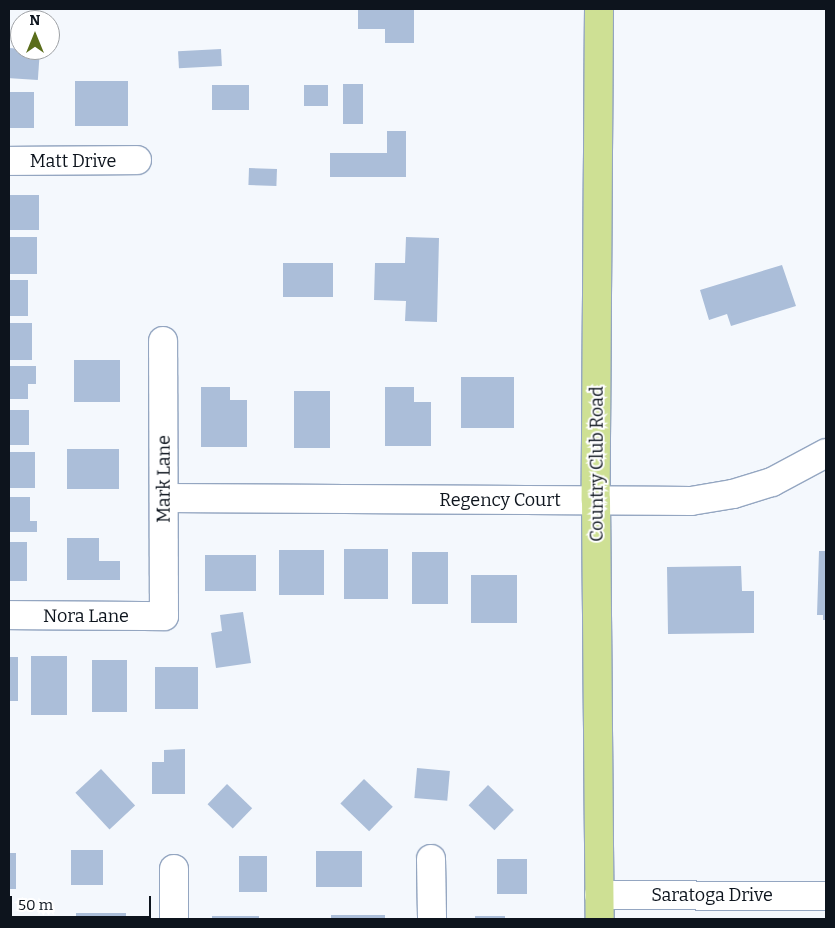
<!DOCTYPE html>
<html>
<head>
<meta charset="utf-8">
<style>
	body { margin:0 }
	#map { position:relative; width:835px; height:928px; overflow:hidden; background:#f4f8fd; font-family:Bitter,serif }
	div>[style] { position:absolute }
	.building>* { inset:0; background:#abbed9; transform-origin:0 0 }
	.roads { filter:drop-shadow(1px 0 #94a6c1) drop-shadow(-1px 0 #94a6c1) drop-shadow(0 1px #94a6c1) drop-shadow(0 -1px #94a6c1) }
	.minor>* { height:28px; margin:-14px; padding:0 14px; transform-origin:14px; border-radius:14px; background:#fff }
	.major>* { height:28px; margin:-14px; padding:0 14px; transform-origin:14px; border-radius:14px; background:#cee094 }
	span { translate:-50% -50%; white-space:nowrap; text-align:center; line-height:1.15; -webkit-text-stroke:4px #fff; paint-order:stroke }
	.street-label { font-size:18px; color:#0d141d }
	.frame { position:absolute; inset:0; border:10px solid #0d141d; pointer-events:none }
	.north { position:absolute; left:10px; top:10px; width:50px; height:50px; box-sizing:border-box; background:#fff; border:1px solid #9ea1a5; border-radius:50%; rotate:0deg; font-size:14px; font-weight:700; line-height:20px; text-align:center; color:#0d141d }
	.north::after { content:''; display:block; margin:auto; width:18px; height:22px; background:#5a6d1b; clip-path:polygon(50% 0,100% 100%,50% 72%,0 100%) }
	.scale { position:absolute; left:10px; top:896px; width:141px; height:22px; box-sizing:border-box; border:2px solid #0d141d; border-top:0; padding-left:6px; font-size:15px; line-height:18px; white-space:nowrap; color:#0d141d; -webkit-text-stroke:4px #fff; paint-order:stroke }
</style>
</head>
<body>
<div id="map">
	<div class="building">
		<div style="clip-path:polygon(358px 9px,414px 9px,414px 43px,385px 43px,385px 29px,358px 29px)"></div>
		<div style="left:9px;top:48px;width:31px;height:30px;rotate:4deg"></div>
		<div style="left:221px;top:49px;width:17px;height:43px;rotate:87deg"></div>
		<div style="left:75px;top:81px;width:53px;height:45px"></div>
		<div style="left:343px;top:84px;width:20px;height:40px"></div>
		<div style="left:212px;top:85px;width:37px;height:25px"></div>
		<div style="left:304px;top:85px;width:24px;height:21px"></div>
		<div style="left:9px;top:92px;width:25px;height:36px"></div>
		<div style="clip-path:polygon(387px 131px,406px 131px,406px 177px,330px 177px,330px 153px,387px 153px)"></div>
		<div style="left:249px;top:168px;width:28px;height:17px;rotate:2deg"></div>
		<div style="left:9px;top:195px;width:30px;height:35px"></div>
		<div style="left:9px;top:237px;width:28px;height:37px"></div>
		<div style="clip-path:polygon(406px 237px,439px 238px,437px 322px,405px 321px,406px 301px,374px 300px,375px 263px,405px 263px)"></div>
		<div style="left:283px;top:263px;width:50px;height:34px"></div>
		<div style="clip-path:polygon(782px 265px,796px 306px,731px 326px,727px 314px,709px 320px,700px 290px)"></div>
		<div style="left:9px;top:280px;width:19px;height:36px"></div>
		<div style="left:9px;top:323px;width:23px;height:37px"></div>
		<div style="left:74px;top:360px;width:46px;height:42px"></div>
		<div style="clip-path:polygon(9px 366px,36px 366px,36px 384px,28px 384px,28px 399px,9px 399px)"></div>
		<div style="left:461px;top:377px;width:53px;height:51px"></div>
		<div style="clip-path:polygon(201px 387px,230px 387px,230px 400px,247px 400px,247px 447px,201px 447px)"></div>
		<div style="clip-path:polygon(385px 387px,414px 387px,414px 402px,431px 402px,431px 446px,385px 446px)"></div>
		<div style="left:294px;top:391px;width:36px;height:57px"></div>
		<div style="left:9px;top:410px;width:20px;height:35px"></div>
		<div style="left:67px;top:449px;width:52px;height:40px"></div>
		<div style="left:9px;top:452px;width:26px;height:36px"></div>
		<div style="clip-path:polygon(9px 497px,30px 497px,30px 521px,37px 521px,37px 532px,9px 532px)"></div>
		<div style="clip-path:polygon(67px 538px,99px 538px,99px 561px,120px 561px,120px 580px,67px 580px)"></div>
		<div style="left:9px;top:542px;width:18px;height:39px"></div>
		<div style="left:344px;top:549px;width:44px;height:50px"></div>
		<div style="left:279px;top:550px;width:45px;height:45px"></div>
		<div style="clip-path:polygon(819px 551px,826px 551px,826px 620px,823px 620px,823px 615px,817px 615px)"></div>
		<div style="left:412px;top:552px;width:36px;height:52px"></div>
		<div style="left:205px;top:555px;width:51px;height:36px"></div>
		<div style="clip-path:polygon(741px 566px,742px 591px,754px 591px,754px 633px,668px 634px,667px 567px)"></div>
		<div style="left:471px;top:575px;width:46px;height:48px"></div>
		<div style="clip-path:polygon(243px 612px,251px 663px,216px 668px,211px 633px,222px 631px,220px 615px)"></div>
		<div style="left:31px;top:656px;width:36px;height:59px"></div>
		<div style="left:9px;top:657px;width:9px;height:44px"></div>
		<div style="left:92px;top:660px;width:35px;height:52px"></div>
		<div style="left:155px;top:667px;width:43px;height:42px"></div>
		<div style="clip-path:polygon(185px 749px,185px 794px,152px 794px,152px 762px,164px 762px,164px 750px)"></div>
		<div style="left:417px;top:768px;width:33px;height:30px;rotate:5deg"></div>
		<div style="left:101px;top:769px;width:50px;height:35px;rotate:47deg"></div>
		<div style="left:364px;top:779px;width:40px;height:34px;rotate:44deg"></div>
		<div style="left:227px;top:784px;width:35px;height:28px;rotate:44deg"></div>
		<div style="left:488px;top:785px;width:36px;height:28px;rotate:44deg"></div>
		<div style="left:71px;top:850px;width:32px;height:35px"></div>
		<div style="left:316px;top:851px;width:46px;height:36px"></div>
		<div style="left:9px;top:853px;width:7px;height:36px"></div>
		<div style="left:239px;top:856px;width:28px;height:36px"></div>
		<div style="left:497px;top:859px;width:30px;height:35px"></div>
		<div style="left:76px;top:913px;width:50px;height:6px"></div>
		<div style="left:331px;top:915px;width:54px;height:4px"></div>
		<div style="left:212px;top:916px;width:47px;height:3px"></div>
		<div style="left:475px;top:916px;width:30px;height:3px"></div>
	</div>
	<div class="roads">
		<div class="minor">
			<div style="left:9px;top:161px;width:128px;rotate:-0.4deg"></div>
			<div style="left:164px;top:498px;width:527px;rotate:0.33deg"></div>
			<div style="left:691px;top:501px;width:43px;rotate:-9.5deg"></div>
			<div style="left:733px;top:494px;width:41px;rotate:-17.1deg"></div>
			<div style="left:772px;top:482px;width:61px;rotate:-28.2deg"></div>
			<div style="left:9px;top:615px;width:155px;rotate:0.4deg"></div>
			<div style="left:164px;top:616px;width:275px;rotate:-90.2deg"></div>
			<div style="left:431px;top:859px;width:60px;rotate:89deg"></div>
			<div style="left:599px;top:895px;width:227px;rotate:0.3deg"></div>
			<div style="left:174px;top:919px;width:50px;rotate:-90deg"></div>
		</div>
		<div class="major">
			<div style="left:599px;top:9px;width:491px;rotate:90.4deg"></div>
			<div style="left:596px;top:500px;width:419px;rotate:89.5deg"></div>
		</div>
	</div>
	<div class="street-label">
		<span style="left:73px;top:161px">Matt Drive</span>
		<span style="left:597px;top:464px;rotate:-90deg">Country Club Road</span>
		<span style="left:164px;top:479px;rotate:-90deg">Mark Lane</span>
		<span style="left:500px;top:500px">Regency Court</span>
		<span style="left:86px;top:616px">Nora Lane</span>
		<span style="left:712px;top:895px">Saratoga Drive</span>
	</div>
	<div class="frame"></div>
	<div class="north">N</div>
	<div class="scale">50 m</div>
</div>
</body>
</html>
